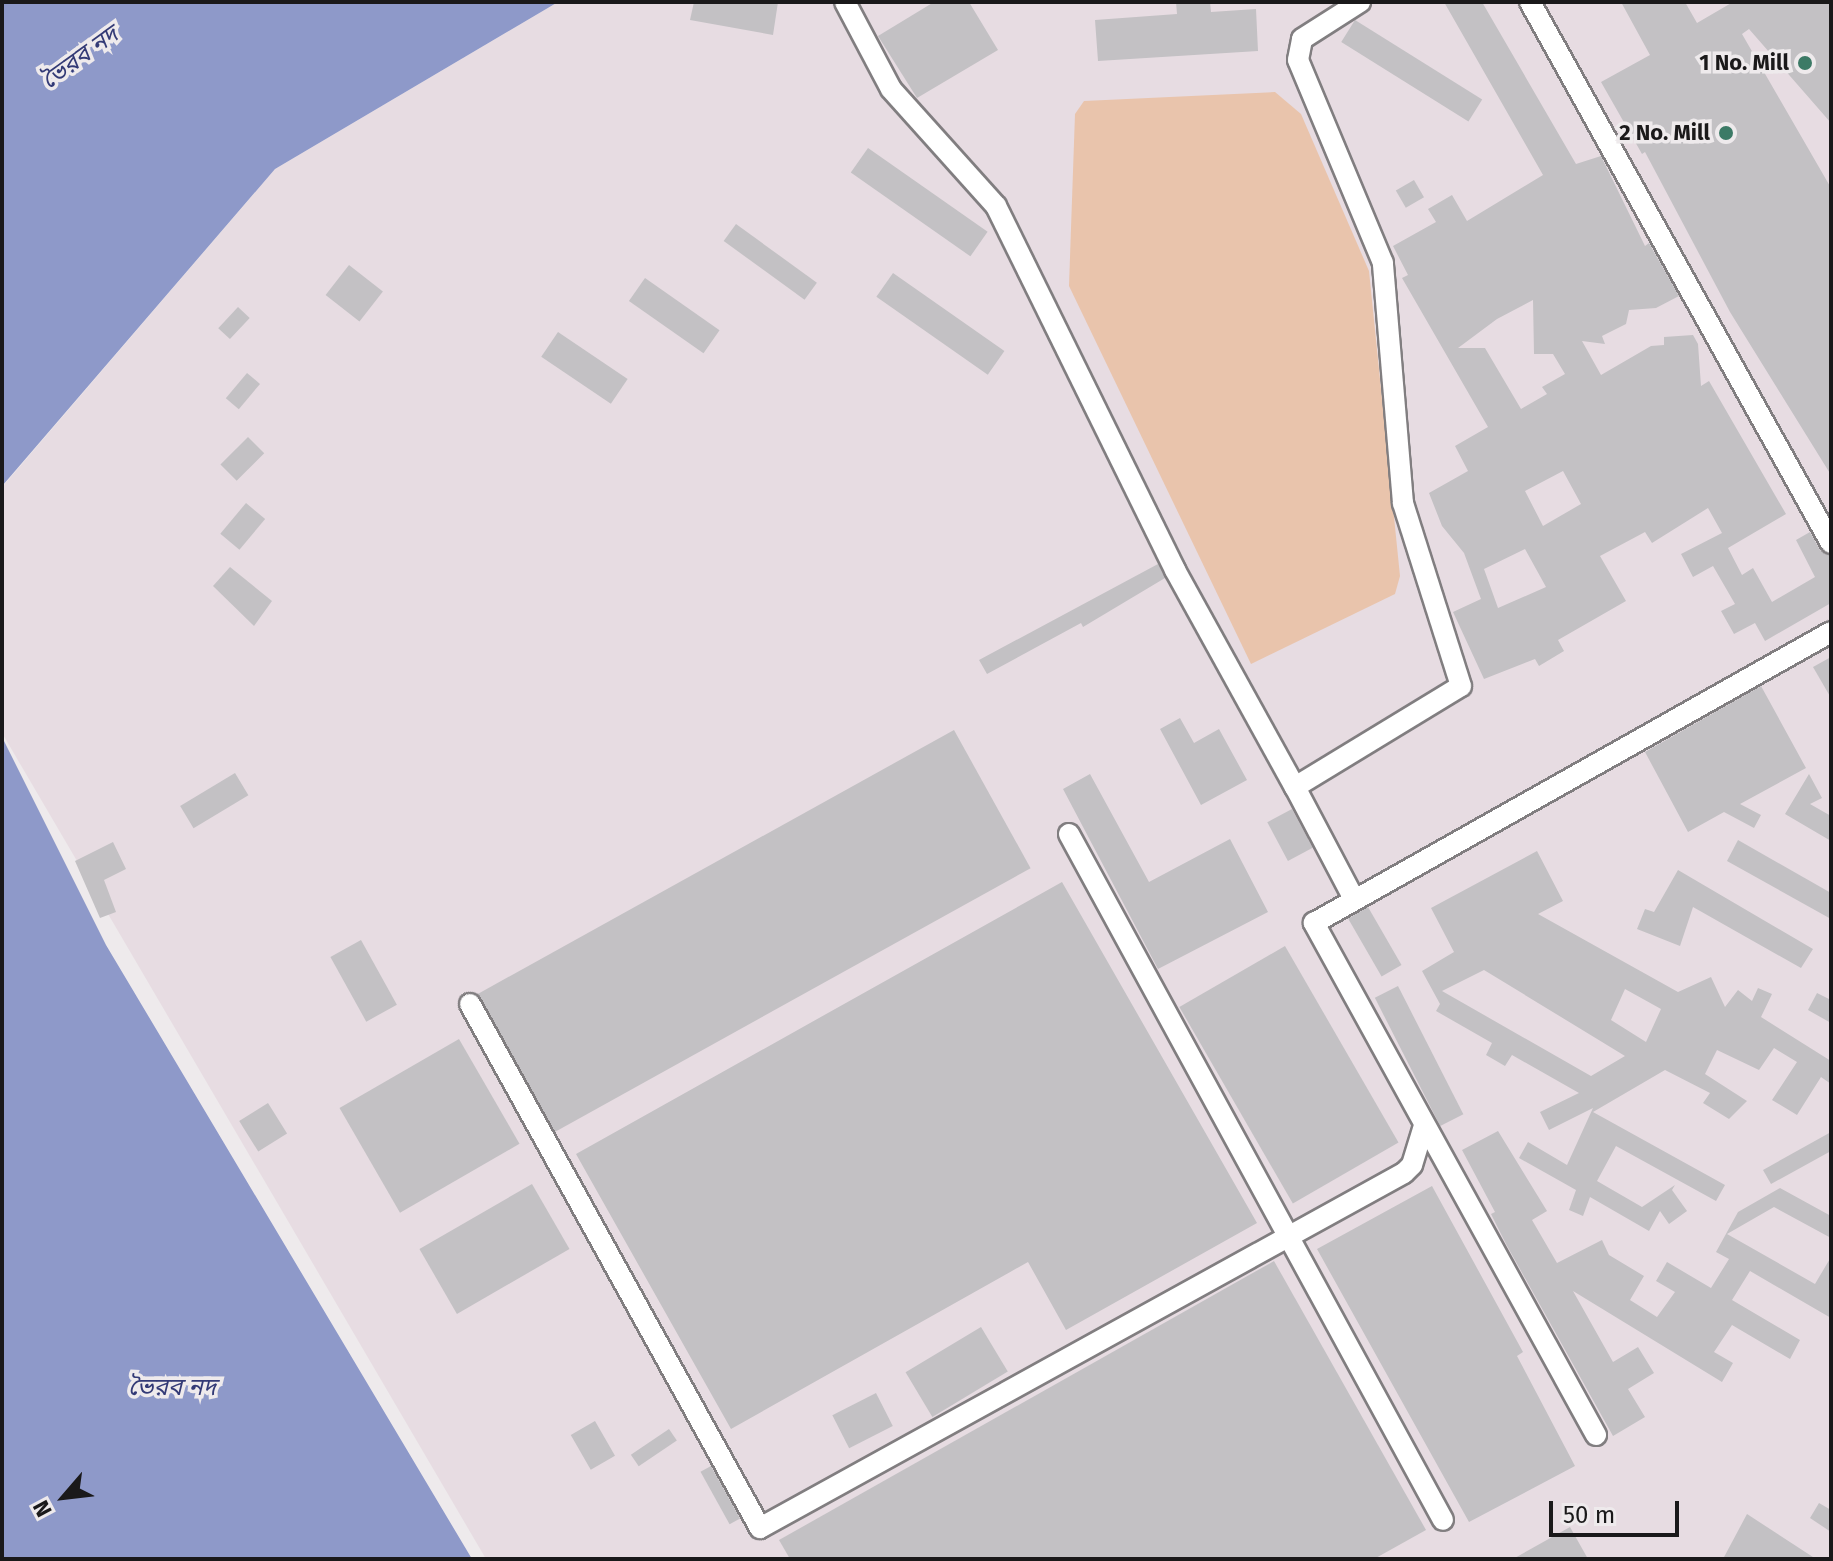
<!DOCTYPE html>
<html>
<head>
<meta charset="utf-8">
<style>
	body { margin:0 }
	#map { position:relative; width:1833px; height:1561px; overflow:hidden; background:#eeeaec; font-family:"Fira Sans","Noto Sans Bengali",sans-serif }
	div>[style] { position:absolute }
	.built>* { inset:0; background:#e7dce2 }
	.green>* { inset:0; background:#e9c4ac }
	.water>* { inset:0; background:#8e99c9 }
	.building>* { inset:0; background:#c3c1c4; transform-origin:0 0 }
	.roads { filter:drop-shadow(2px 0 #817e80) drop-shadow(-2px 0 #817e80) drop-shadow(0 2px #817e80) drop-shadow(0 -2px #817e80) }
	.minor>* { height:20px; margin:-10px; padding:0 10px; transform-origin:10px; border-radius:10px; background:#fff }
	.dots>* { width:22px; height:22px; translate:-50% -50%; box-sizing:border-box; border:4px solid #eeeaec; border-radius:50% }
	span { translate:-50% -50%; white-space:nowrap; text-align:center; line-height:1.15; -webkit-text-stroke:7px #eeeaec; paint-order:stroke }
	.poi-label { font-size:22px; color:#1a191a; font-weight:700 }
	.right { translate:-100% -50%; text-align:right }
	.water-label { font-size:24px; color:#333a76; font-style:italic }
	.frame { position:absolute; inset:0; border:4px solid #1a191a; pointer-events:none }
	.north { position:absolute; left:24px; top:1457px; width:80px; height:80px; -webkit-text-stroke:6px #eeeaec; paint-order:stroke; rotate:242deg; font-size:22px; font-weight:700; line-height:32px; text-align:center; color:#1a191a }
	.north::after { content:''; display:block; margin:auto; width:28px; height:36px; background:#1a191a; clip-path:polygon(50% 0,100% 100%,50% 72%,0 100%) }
	.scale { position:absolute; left:1549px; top:1501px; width:130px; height:36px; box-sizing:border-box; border:4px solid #1a191a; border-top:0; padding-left:10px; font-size:24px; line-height:28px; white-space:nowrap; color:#1a191a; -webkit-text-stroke:6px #eeeaec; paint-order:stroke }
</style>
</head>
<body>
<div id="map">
	<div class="built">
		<div style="clip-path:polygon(558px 2px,1831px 2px,1831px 1559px,486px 1559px,2px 733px,2px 498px,3px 486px,275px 169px)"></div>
	</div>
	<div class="green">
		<div style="clip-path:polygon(1275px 92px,1301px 114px,1369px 271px,1400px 576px,1395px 594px,1251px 664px,1069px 286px,1075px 114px,1084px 101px)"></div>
	</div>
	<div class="water">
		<div style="clip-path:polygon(2px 2px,558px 2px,275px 169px,3px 485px,2px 501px)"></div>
		<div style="clip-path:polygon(2px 737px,106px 945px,472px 1559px,2px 1559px)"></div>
	</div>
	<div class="building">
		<div style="clip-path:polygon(694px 2px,778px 2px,773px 35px,690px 20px)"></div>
		<div style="clip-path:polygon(934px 2px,969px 2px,998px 50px,917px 98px,878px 36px)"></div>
		<div style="clip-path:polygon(1176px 2px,1210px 2px,1211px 12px,1256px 9px,1258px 51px,1098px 61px,1095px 20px,1177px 14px)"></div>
		<div style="clip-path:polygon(evenodd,1444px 2px,1482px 2px,1576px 164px,1601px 156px,1645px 246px,1649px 243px,1679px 296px,1656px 308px,1629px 310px,1626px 324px,1602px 336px,1605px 344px,1582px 341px,1601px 375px,1651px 346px,1664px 345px,1664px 337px,1693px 335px,1698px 344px,1701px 386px,1709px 381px,1786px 514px,1728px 548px,1742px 575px,1753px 568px,1772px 602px,1815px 577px,1796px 540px,1810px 532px,1820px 550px,1831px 556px,1831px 603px,1765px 641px,1755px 623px,1734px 634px,1721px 611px,1735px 604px,1713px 566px,1693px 577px,1681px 554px,1722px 533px,1708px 508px,1652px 543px,1645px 532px,1600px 556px,1626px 601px,1558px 640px,1564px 651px,1539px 666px,1535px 659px,1484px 679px,1453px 612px,1481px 599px,1464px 553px,1442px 526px,1429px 493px,1468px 471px,1455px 446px,1488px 427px,1402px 278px,1408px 275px,1393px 246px,1436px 222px,1428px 209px,1452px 195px,1467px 221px,1543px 175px,1444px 2px,1533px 300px,1534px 354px,1553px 354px,1565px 374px,1542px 387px,1547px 394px,1521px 409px,1485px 348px,1458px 348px,1497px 319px,1533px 300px,1444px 2px,1563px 471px,1581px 504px,1543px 526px,1525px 491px,1563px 471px,1444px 2px,1525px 549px,1546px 587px,1498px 608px,1484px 569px,1525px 549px)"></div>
		<div style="clip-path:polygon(1621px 2px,1685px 2px,1697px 23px,1733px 2px,1831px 2px,1831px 123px,1749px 29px,1742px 34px,1831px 188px,1831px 475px,1730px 312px,1645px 152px,1642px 154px,1601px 82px,1650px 55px)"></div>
		<div style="left:1355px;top:20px;width:150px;height:26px;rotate:32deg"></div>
		<div style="left:868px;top:148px;width:146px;height:30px;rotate:35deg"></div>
		<div style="left:1414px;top:180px;width:20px;height:21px;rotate:60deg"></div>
		<div style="left:736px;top:224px;width:100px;height:21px;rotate:36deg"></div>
		<div style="left:349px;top:265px;width:43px;height:38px;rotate:38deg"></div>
		<div style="left:893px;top:273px;width:136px;height:29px;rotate:35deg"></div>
		<div style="left:645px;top:278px;width:91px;height:28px;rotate:35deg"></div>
		<div style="left:238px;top:307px;width:16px;height:29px;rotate:43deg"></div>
		<div style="left:558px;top:332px;width:84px;height:30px;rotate:34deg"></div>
		<div style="left:247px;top:373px;width:17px;height:33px;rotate:40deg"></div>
		<div style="left:248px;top:437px;width:23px;height:39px;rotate:45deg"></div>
		<div style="left:246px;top:503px;width:25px;height:40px;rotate:40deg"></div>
		<div style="clip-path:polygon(1158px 564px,1165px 578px,1083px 627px,1081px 623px,987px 674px,979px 660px)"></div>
		<div style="clip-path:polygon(230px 567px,272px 601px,254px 626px,213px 586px)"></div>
		<div style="clip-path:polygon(1831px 657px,1831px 698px,1813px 667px)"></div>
		<div style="clip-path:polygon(1761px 686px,1806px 768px,1740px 804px,1761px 815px,1754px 828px,1724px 812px,1688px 832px,1645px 752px)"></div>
		<div style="clip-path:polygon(1180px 718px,1194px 743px,1219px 729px,1247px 780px,1201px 805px,1160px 729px)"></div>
		<div style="left:954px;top:730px;width:158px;height:545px;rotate:61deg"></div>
		<div style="left:235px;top:773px;width:26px;height:64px;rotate:59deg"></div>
		<div style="clip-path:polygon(1090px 774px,1149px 882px,1230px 839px,1268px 912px,1158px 969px,1063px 789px)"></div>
		<div style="clip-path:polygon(1809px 774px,1822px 798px,1810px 804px,1831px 816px,1831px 841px,1785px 814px)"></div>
		<div style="left:1292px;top:809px;width:44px;height:28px;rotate:62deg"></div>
		<div style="clip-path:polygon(1738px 840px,1831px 893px,1831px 919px,1727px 861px)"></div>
		<div style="clip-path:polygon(113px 842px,126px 869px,104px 880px,116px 912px,100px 918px,75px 861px)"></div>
		<div style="clip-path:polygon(evenodd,1537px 851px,1563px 901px,1538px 914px,1678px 992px,1711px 977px,1725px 1007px,1738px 990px,1752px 1001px,1758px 988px,1772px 994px,1761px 1017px,1831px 1061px,1831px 1084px,1821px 1077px,1797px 1115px,1772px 1100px,1797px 1062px,1774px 1048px,1759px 1070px,1717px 1050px,1705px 1074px,1747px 1101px,1729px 1119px,1703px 1103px,1710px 1093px,1665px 1070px,1593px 1112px,1725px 1185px,1716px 1201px,1616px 1146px,1597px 1181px,1642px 1207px,1675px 1185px,1672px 1190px,1687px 1211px,1669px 1224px,1660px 1211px,1649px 1231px,1590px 1197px,1583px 1216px,1569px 1210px,1576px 1190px,1519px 1158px,1528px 1142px,1567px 1165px,1593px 1108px,1549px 1130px,1540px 1112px,1579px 1093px,1512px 1055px,1505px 1066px,1486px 1055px,1492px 1043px,1436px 1011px,1440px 1004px,1422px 971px,1454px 952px,1431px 908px,1537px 851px,1484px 970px,1625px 1056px,1591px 1076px,1442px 991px,1484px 970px,1537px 851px,1625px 989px,1661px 1009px,1646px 1042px,1611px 1020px,1625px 989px)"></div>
		<div style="clip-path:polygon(1678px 870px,1813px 949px,1801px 968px,1693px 907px,1680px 946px,1637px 929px,1645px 909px,1654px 912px)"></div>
		<div style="clip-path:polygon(1062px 882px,1257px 1223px,1066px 1330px,1028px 1262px,731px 1429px,576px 1154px)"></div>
		<div style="left:1368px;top:907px;width:67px;height:23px;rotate:60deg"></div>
		<div style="left:361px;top:940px;width:74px;height:35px;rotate:61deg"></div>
		<div style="left:1285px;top:946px;width:227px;height:122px;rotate:60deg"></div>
		<div style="left:1398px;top:986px;width:144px;height:26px;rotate:63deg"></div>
		<div style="clip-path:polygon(1817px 993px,1831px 1000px,1831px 1023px,1808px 1010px)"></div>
		<div style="left:459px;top:1039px;width:121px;height:138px;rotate:60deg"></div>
		<div style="left:268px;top:1103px;width:36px;height:34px;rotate:58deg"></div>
		<div style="clip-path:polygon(1498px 1131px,1547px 1211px,1532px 1220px,1557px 1263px,1602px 1240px,1609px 1255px,1644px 1276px,1630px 1300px,1657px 1317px,1675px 1292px,1656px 1281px,1667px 1262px,1711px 1288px,1729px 1259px,1716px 1252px,1738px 1212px,1780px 1188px,1831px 1216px,1831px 1238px,1774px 1207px,1727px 1234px,1815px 1284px,1831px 1257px,1831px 1318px,1750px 1271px,1732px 1300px,1800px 1340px,1790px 1359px,1732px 1325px,1714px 1352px,1733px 1363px,1722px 1382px,1573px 1291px,1613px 1362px,1638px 1347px,1654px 1373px,1628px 1389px,1645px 1417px,1613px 1436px,1506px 1244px,1491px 1214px,1495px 1212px,1462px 1150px)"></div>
		<div style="clip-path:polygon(1831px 1132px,1831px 1151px,1771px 1184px,1763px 1170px)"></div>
		<div style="left:532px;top:1184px;width:75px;height:130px;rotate:60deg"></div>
		<div style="clip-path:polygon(1432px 1186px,1523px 1352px,1517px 1356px,1575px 1466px,1469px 1522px,1317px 1249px)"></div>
		<div style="clip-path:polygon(1274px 1261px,1426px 1530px,1374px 1559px,790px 1559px,779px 1540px)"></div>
		<div style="left:981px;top:1327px;width:52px;height:88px;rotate:59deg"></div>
		<div style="left:876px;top:1393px;width:37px;height:49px;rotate:63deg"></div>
		<div style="left:595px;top:1421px;width:40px;height:28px;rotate:60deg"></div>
		<div style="left:669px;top:1429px;width:14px;height:46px;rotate:56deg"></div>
		<div style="left:711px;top:1466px;width:60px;height:12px;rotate:61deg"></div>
		<div style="clip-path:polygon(1819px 1503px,1831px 1510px,1831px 1532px,1810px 1518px)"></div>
		<div style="clip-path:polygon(1747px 1514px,1816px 1559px,1723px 1559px)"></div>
		<div style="clip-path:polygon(1570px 1527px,1588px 1559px,1513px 1559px)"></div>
	</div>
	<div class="roads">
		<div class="minor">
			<div style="left:845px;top:2px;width:98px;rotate:62.1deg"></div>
			<div style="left:891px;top:89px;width:157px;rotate:48.1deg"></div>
			<div style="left:996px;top:206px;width:406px;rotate:63.8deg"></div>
			<div style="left:1175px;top:570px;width:248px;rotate:61.1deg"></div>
			<div style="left:1530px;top:2px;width:619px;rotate:60.91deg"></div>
			<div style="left:1069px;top:834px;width:781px;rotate:61.4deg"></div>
			<div style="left:1354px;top:899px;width:127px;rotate:-117.8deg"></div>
			<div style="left:1295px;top:787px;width:194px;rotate:-31.3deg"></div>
			<div style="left:1461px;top:686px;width:192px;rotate:-107.6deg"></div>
			<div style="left:1403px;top:503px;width:241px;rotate:-94.8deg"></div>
			<div style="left:1383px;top:263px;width:220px;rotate:-112.7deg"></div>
			<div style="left:1298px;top:60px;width:21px;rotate:-79deg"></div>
			<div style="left:1302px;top:39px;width:69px;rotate:-32.5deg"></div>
			<div style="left:470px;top:1004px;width:599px;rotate:61.04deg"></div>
			<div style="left:760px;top:1528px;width:735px;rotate:-28.87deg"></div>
			<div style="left:1404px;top:1173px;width:11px;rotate:-45deg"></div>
			<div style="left:1412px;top:1165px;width:39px;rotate:-73deg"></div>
			<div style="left:1596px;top:1435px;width:585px;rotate:-118.85deg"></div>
			<div style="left:1314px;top:923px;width:593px;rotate:-29.37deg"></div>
		</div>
	</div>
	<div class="dots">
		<div style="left:1805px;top:63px;background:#3c7a66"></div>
		<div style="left:1726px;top:133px;background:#3c7a66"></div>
	</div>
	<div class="poi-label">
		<span class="right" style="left:1789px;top:63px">1 No. Mill</span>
		<span class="right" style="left:1710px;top:133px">2 No. Mill</span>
	</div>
	<div class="water-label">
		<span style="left:80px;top:58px;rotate:-36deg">ভৈরব নদ</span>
		<span style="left:172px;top:1388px">ভৈরব নদ</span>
	</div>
	<div class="frame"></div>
	<div class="north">N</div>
	<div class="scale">50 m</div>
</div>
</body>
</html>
